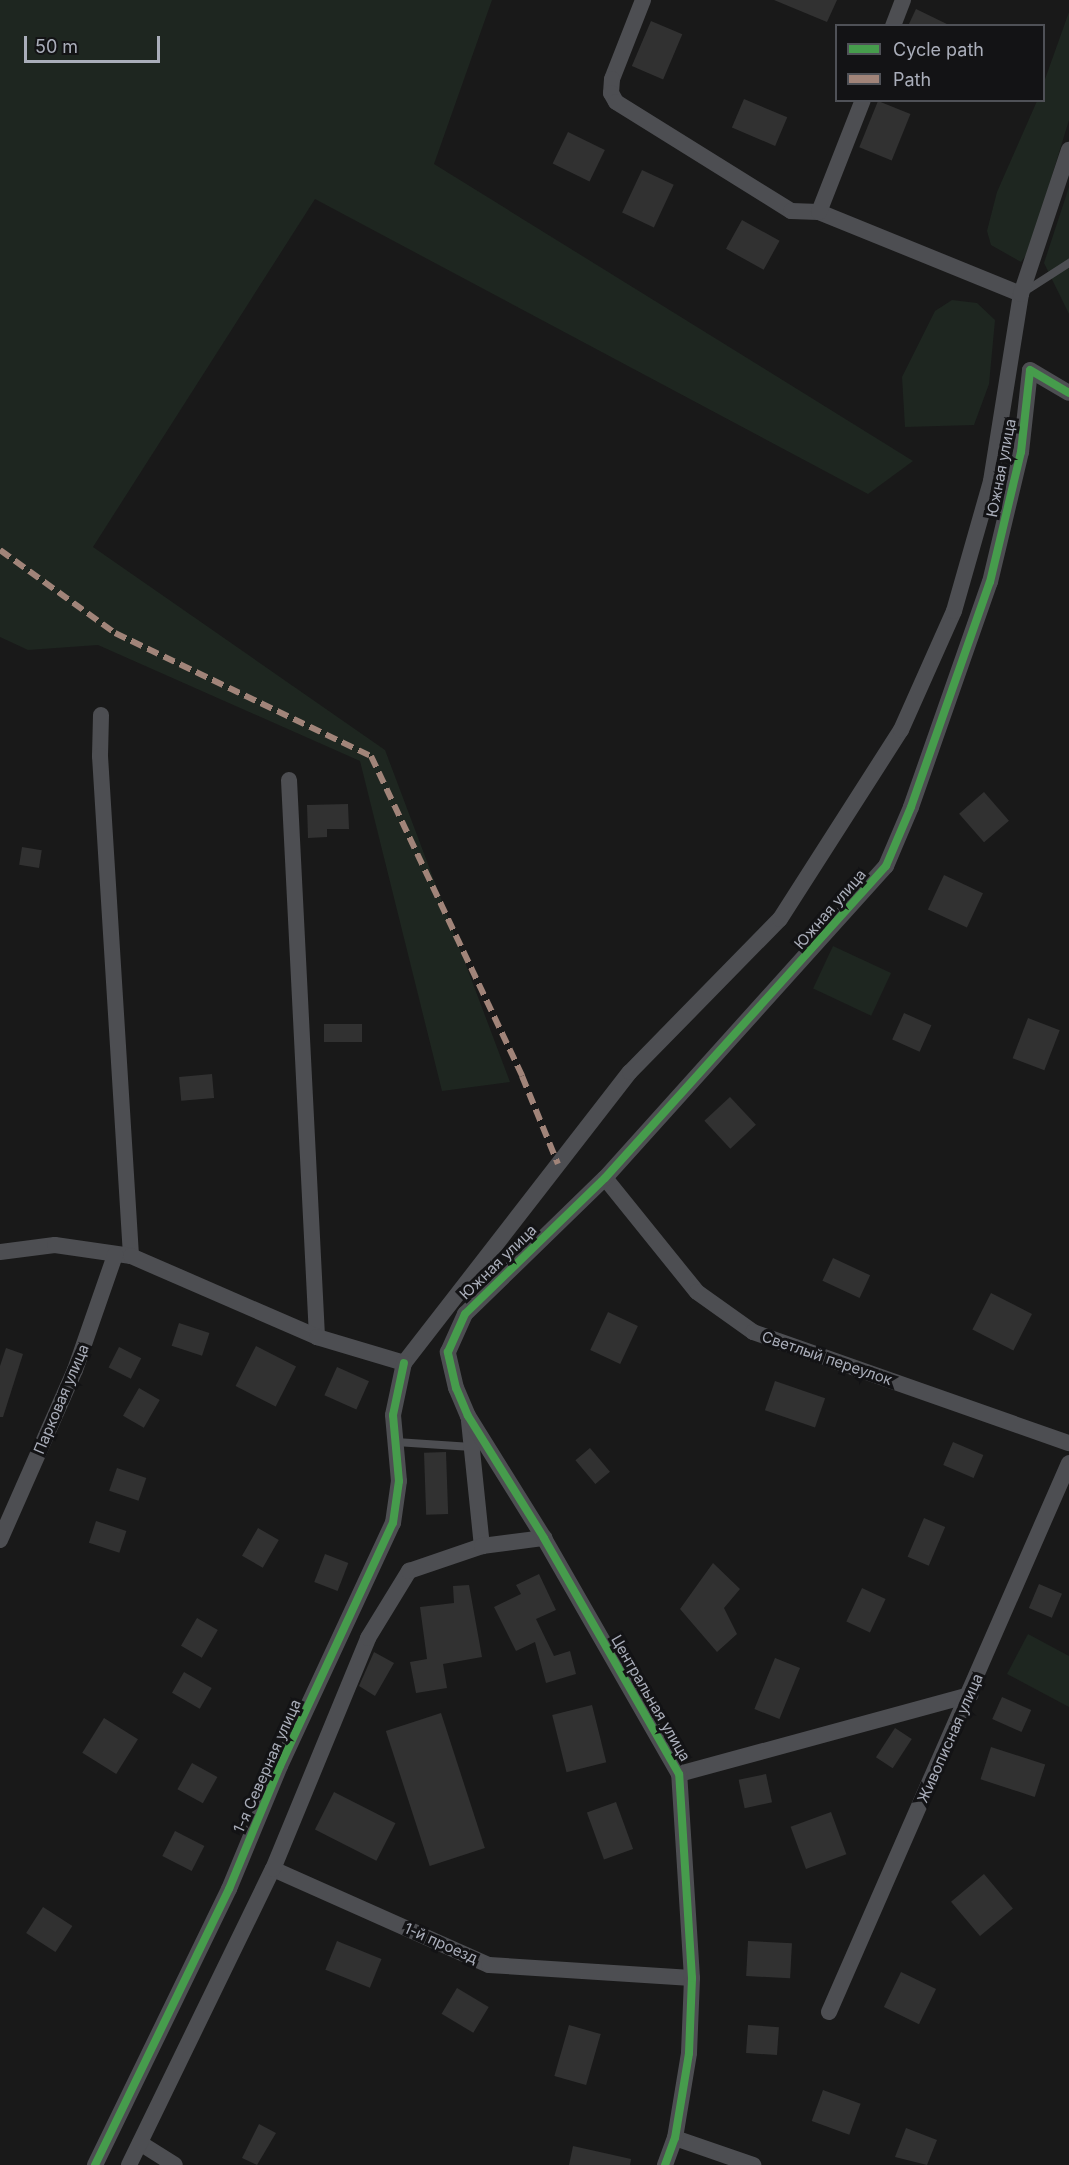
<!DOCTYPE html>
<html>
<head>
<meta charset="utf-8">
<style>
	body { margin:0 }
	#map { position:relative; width:1069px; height:2165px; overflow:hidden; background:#191919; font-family:Inter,sans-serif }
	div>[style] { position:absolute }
	.green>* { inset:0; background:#1e2620; transform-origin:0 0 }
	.building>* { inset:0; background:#313131; transform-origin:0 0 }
	.service>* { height:8px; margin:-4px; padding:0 4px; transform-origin:4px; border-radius:4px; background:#4d4e52 }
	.minor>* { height:16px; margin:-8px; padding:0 8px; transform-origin:8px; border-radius:8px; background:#4d4e52 }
	.quiet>* { height:6px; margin-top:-3px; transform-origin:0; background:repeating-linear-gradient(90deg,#a18479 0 12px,transparent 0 18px) }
	.cycleway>* { height:8px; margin:-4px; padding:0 4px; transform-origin:4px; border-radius:4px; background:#469c4c }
	span { translate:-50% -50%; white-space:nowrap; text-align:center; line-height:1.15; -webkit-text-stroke:6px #131315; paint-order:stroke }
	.street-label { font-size:15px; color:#aaaeba }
	.legend { position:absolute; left:835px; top:24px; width:210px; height:78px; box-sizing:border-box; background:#131315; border:2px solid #4f5157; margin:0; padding:8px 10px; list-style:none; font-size:18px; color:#aaaeba }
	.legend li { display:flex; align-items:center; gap:12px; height:30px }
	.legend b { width:30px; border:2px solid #4f5157 }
	.scale { position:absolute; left:24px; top:36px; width:136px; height:27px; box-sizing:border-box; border:3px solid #aaaeba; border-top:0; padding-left:8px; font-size:18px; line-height:21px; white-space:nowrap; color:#aaaeba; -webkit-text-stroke:4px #131315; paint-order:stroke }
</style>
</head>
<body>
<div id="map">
	<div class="green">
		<div style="clip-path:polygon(0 0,492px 0,434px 164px,913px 461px,868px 494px,315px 199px,93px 547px,385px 750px,510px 1082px,442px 1091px,360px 761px,98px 645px,28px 650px,0 637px)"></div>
		<div style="clip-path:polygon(1069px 12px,1069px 120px,1029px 251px,1021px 262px,991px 245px,987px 231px,997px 192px,1037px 101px,1044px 100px,1044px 82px)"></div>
		<div style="clip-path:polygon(1069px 187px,1069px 314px,1044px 263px)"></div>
		<div style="clip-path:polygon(952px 300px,977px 303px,995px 320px,989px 384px,974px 425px,905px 427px,902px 377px,935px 311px)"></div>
		<div style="left:833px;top:946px;width:64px;height:47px;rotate:25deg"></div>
		<div style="clip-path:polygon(1028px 1634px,1069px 1656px,1069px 1707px,1007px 1674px)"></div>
	</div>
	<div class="building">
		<div style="clip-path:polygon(774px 0,837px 0,827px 22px)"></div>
		<div style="clip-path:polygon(916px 9px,951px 26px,908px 26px)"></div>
		<div style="left:651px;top:21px;width:34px;height:49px;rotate:23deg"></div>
		<div style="left:744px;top:99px;width:47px;height:31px;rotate:23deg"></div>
		<div style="left:878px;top:101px;width:35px;height:50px;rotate:22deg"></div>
		<div style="left:568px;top:132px;width:41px;height:35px;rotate:26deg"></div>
		<div style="left:642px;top:170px;width:35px;height:47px;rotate:25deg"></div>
		<div style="left:742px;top:220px;width:43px;height:33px;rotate:29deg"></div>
		<div style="left:984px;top:792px;width:38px;height:33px;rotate:49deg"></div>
		<div style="clip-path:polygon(348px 804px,349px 829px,327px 829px,327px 837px,308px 838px,307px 805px)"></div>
		<div style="left:22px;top:847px;width:20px;height:18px;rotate:9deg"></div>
		<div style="left:944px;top:875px;width:43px;height:38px;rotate:25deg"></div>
		<div style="left:904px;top:1013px;width:30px;height:29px;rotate:24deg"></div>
		<div style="left:1028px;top:1018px;width:34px;height:43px;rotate:21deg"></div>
		<div style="left:324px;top:1024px;width:38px;height:18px"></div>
		<div style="left:212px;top:1074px;width:24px;height:33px;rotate:85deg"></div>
		<div style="left:730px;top:1097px;width:38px;height:35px;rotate:47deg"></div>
		<div style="left:833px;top:1258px;width:41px;height:25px;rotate:25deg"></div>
		<div style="left:991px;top:1293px;width:46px;height:41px;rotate:27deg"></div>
		<div style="left:608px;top:1312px;width:33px;height:42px;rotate:25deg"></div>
		<div style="left:179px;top:1323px;width:32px;height:24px;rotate:18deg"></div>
		<div style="left:256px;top:1346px;width:45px;height:45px;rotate:27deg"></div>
		<div style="left:119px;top:1347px;width:25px;height:23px;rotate:27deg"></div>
		<div style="clip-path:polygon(6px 1348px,23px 1354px,3px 1417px,0 1417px,0 1366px)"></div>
		<div style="left:337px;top:1367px;width:35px;height:31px;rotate:24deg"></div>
		<div style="left:775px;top:1381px;width:53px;height:31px;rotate:19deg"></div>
		<div style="left:139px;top:1388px;width:24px;height:32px;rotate:30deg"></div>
		<div style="left:953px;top:1442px;width:33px;height:25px;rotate:23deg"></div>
		<div style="left:590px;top:1448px;width:31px;height:19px;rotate:50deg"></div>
		<div style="left:446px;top:1452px;width:62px;height:22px;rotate:88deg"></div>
		<div style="left:117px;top:1468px;width:31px;height:24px;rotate:19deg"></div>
		<div style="left:924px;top:1518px;width:23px;height:42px;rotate:23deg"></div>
		<div style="left:96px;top:1521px;width:32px;height:23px;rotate:18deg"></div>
		<div style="left:258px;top:1528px;width:24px;height:32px;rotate:30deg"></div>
		<div style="left:325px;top:1554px;width:25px;height:30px;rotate:21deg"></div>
		<div style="clip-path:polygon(713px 1563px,740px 1589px,724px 1608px,737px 1634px,717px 1652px,680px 1609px)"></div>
		<div style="clip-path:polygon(539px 1574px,556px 1610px,536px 1619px,554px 1656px,570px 1651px,576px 1674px,546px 1683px,535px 1642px,516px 1651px,494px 1607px,521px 1594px,516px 1585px)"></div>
		<div style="left:1039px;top:1584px;width:25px;height:26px;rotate:23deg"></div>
		<div style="clip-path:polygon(469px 1585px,482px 1657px,443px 1664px,447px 1688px,416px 1693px,410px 1662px,427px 1659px,420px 1607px,454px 1603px,453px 1586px)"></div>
		<div style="left:862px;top:1588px;width:26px;height:37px;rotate:25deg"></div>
		<div style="left:197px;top:1618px;width:24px;height:32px;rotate:30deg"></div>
		<div style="clip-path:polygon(374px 1652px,394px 1663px,375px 1696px,359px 1686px)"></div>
		<div style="left:775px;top:1658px;width:27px;height:55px;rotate:22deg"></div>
		<div style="left:184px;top:1672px;width:32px;height:24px;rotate:30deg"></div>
		<div style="left:1002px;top:1697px;width:32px;height:24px;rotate:24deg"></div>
		<div style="left:592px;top:1705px;width:59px;height:41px;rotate:76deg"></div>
		<div style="left:441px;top:1713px;width:142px;height:58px;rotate:72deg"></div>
		<div style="left:104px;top:1718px;width:40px;height:41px;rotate:32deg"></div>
		<div style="left:895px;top:1728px;width:20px;height:35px;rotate:33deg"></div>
		<div style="left:991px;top:1747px;width:57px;height:34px;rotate:18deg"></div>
		<div style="left:192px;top:1763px;width:29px;height:30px;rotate:29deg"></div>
		<div style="left:766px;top:1774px;width:29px;height:28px;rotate:78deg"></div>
		<div style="left:334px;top:1792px;width:69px;height:42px;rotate:27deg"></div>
		<div style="left:616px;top:1802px;width:50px;height:31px;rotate:70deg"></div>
		<div style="left:831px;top:1812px;width:45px;height:43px;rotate:70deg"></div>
		<div style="left:175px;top:1831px;width:33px;height:28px;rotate:27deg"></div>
		<div style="left:984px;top:1874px;width:45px;height:43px;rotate:50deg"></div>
		<div style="left:43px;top:1907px;width:35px;height:31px;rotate:33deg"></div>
		<div style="left:337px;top:1941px;width:48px;height:31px;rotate:22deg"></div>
		<div style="left:748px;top:1941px;width:44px;height:35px;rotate:3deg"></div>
		<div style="left:901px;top:1972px;width:39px;height:39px;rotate:26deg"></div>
		<div style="left:457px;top:1988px;width:37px;height:30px;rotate:31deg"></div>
		<div style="left:569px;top:2025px;width:33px;height:53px;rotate:16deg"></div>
		<div style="left:748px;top:2025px;width:31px;height:28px;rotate:4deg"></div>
		<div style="left:823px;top:2090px;width:40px;height:33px;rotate:20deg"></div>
		<div style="clip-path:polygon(259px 2124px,276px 2133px,257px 2165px,242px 2158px)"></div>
		<div style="clip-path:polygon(906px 2128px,937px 2140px,927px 2165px,895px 2157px)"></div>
		<div style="clip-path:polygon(573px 2146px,631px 2159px,630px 2165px,569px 2165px)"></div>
	</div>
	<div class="service">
		<div style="left:1024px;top:292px;width:54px;rotate:-32.8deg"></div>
		<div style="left:396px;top:1442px;width:76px;rotate:3.8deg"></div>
	</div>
	<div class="minor">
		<div style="left:643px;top:0;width:85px;rotate:111.4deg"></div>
		<div style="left:612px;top:79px;width:14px;rotate:94deg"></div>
		<div style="left:611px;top:93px;width:10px;rotate:61deg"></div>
		<div style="left:616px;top:102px;width:206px;rotate:31.9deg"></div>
		<div style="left:791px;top:211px;width:28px;rotate:2deg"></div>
		<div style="left:819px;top:212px;width:218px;rotate:22.1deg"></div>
		<div style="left:893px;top:26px;width:28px;rotate:-69deg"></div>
		<div style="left:819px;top:212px;width:120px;rotate:-68.6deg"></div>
		<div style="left:101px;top:715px;width:41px;rotate:91.4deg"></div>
		<div style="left:100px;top:756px;width:501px;rotate:86.45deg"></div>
		<div style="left:289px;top:780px;width:558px;rotate:87.12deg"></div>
		<div style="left:605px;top:1178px;width:146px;rotate:51.1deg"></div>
		<div style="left:697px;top:1292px;width:69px;rotate:35.5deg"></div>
		<div style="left:753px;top:1332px;width:335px;rotate:19.4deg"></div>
		<div style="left:0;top:1252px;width:55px;rotate:-7.3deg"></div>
		<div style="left:55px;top:1245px;width:77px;rotate:8.2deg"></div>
		<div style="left:131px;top:1256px;width:203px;rotate:23.5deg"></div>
		<div style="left:317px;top:1337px;width:91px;rotate:16.6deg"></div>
		<div style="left:404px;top:1363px;width:368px;rotate:-52.2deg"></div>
		<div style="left:630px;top:1072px;width:214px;rotate:-45.6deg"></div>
		<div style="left:780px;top:919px;width:224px;rotate:-57.4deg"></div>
		<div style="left:901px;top:730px;width:130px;rotate:-66deg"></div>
		<div style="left:954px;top:611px;width:135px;rotate:-74.1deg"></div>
		<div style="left:991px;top:481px;width:189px;rotate:-80.9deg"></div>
		<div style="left:1021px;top:294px;width:152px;rotate:-71.6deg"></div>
		<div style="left:469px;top:1421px;width:126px;rotate:84.1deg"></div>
		<div style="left:0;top:1540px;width:186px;rotate:-66.2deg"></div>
		<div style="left:75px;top:1370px;width:122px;rotate:-70.8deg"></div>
		<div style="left:679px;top:1774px;width:302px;rotate:-15.2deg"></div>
		<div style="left:273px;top:1869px;width:236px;rotate:24deg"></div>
		<div style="left:489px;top:1965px;width:203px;rotate:3.7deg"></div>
		<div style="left:829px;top:2012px;width:599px;rotate:-66.39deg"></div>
		<div style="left:675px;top:2138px;width:83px;rotate:19.1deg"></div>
		<div style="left:140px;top:2143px;width:41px;rotate:32.2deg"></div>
		<div style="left:95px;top:2165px;width:307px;rotate:-64.1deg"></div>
		<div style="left:229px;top:1889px;width:133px;rotate:-67.5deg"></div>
		<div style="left:280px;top:1766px;width:268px;rotate:-65.1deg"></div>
		<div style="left:393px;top:1523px;width:42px;rotate:-81.9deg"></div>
		<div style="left:399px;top:1481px;width:66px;rotate:-95.2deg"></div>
		<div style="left:393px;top:1415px;width:53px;rotate:-78.1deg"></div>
		<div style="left:129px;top:2165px;width:329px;rotate:-64.1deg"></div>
		<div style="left:273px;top:1869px;width:250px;rotate:-67.6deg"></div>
		<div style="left:368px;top:1638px;width:79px;rotate:-58.5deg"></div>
		<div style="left:409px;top:1571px;width:77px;rotate:-18.9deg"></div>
		<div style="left:482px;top:1546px;width:63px;rotate:-7.4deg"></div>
		<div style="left:665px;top:2165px;width:29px;rotate:-70deg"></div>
		<div style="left:675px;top:2138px;width:86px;rotate:-80.6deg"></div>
		<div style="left:689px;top:2053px;width:75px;rotate:-87.7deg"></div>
		<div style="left:692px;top:1978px;width:204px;rotate:-93.6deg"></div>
		<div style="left:679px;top:1774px;width:272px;rotate:-119.8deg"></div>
		<div style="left:544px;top:1538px;width:144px;rotate:-121.9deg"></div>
		<div style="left:468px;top:1416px;width:30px;rotate:-113deg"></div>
		<div style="left:456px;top:1388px;width:37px;rotate:-103deg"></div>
		<div style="left:448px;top:1352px;width:42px;rotate:-65.9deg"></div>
		<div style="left:465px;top:1314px;width:195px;rotate:-44.2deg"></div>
		<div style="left:605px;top:1178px;width:420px;rotate:-48deg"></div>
		<div style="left:886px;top:866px;width:64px;rotate:-67deg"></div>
		<div style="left:911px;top:807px;width:238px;rotate:-70.7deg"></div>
		<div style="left:990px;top:582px;width:134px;rotate:-76.6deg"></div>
		<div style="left:1021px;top:452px;width:82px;rotate:-83.7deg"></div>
		<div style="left:1030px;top:370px;width:45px;rotate:30.5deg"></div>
	</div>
	<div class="quiet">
		<div style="left:0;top:550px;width:142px;rotate:35.8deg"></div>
		<div style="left:115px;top:633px;width:284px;rotate:25.7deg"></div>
		<div style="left:371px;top:756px;width:354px;rotate:64.7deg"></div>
		<div style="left:522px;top:1076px;width:95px;rotate:67.8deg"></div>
	</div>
	<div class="cycleway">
		<div style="left:95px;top:2165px;width:307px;rotate:-64.1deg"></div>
		<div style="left:229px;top:1889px;width:133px;rotate:-67.5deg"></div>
		<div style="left:280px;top:1766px;width:268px;rotate:-65.1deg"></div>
		<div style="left:393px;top:1523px;width:42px;rotate:-81.9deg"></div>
		<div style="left:399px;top:1481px;width:66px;rotate:-95.2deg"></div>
		<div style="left:393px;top:1415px;width:53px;rotate:-78.1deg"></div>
		<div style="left:665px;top:2165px;width:29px;rotate:-70deg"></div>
		<div style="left:675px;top:2138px;width:86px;rotate:-80.6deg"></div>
		<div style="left:689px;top:2053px;width:75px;rotate:-87.7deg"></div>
		<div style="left:692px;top:1978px;width:204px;rotate:-93.6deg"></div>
		<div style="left:679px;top:1774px;width:272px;rotate:-119.8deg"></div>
		<div style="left:544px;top:1538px;width:144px;rotate:-121.9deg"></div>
		<div style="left:468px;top:1416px;width:30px;rotate:-113deg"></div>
		<div style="left:456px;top:1388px;width:37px;rotate:-103deg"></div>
		<div style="left:448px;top:1352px;width:42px;rotate:-65.9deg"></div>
		<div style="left:465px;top:1314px;width:195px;rotate:-44.2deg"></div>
		<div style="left:605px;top:1178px;width:420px;rotate:-48deg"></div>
		<div style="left:886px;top:866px;width:64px;rotate:-67deg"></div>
		<div style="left:911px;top:807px;width:238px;rotate:-70.7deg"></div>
		<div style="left:990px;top:582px;width:134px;rotate:-76.6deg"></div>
		<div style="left:1021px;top:452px;width:82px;rotate:-83.7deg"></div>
		<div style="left:1030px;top:370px;width:45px;rotate:30.5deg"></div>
	</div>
	<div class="street-label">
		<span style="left:1001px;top:468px;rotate:-79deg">Южная улица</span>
		<span style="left:830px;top:909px;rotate:-49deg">Южная улица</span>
		<span style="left:498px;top:1262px;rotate:-44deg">Южная улица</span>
		<span style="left:827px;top:1358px;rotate:19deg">Светлый переулок</span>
		<span style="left:61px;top:1399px;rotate:-67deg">Парковая улица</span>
		<span style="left:651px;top:1698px;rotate:60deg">Центральная улица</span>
		<span style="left:950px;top:1738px;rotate:-66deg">Живописная улица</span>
		<span style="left:267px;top:1766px;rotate:-66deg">1-я Северная улица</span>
		<span style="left:441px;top:1943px;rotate:24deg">1-й проезд</span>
	</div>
	<ul class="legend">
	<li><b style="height:8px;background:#469c4c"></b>Cycle path</li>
	<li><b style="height:8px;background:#a18479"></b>Path</li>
	</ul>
	<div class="scale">50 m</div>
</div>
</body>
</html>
